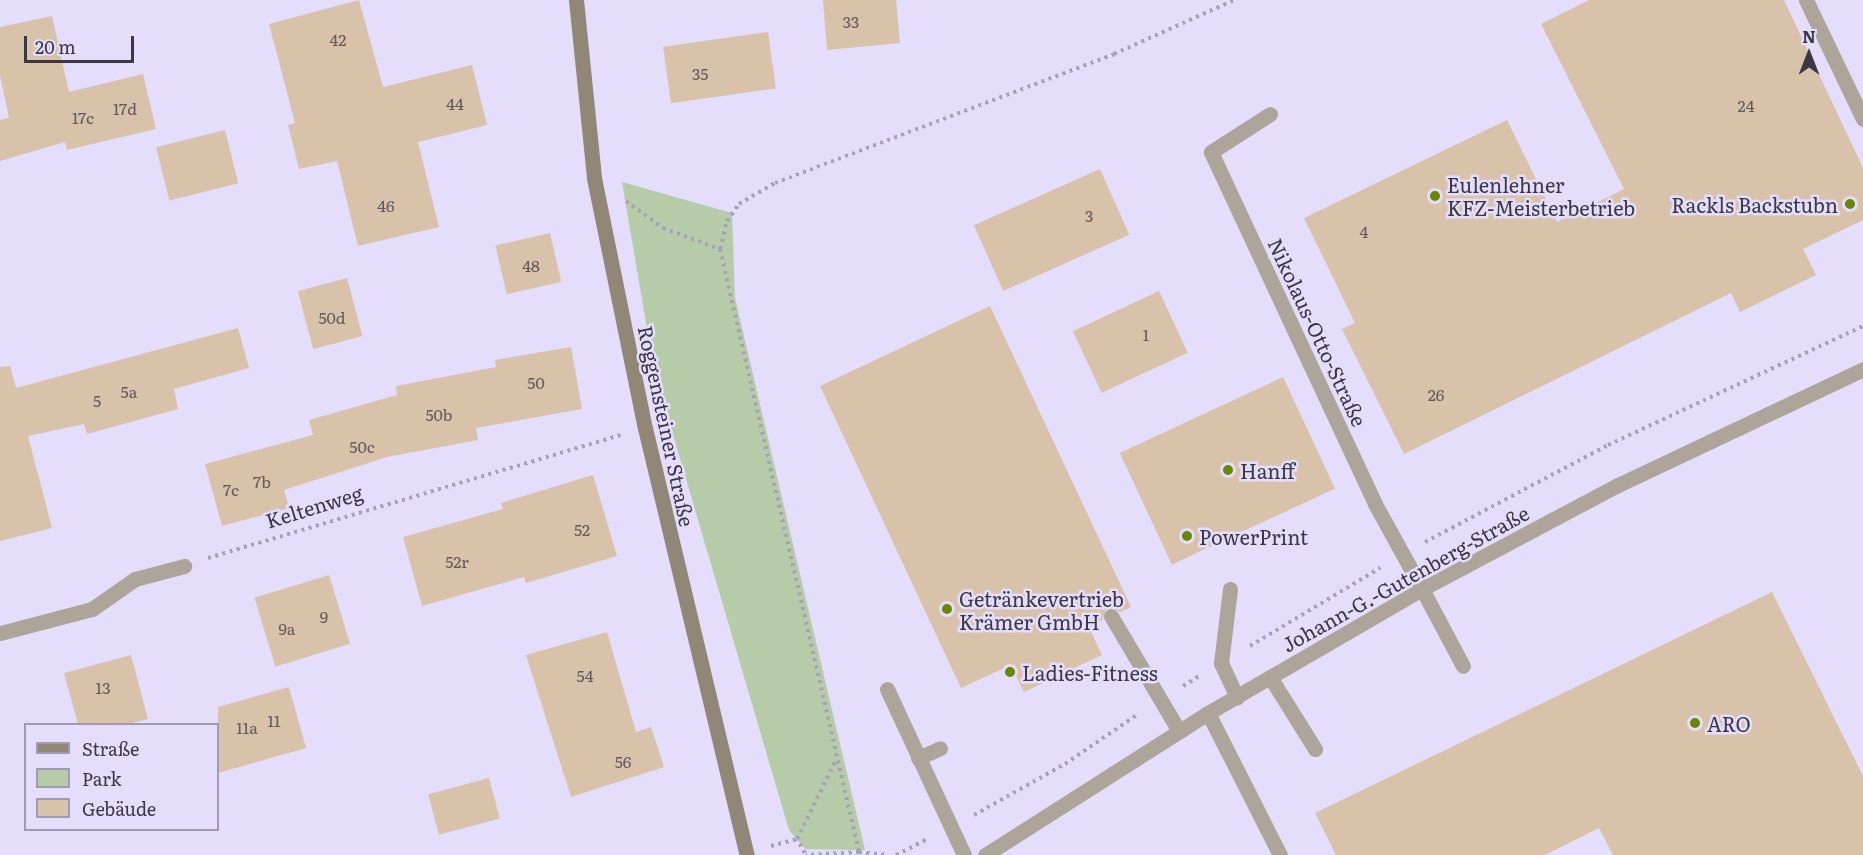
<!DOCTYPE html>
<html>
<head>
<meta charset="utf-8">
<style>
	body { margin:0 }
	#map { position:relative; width:1863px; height:855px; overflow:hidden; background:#e4ddfc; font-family:Literata,serif }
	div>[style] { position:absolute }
	.green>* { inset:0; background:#b6cca9 }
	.building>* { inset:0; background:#d8c2a9; transform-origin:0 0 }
	.path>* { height:4px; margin-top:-2px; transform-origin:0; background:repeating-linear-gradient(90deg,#a6a1b9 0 3px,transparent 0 7.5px) }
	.lane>* { height:15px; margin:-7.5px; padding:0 7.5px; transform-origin:7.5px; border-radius:7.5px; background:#ada599 }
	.street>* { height:15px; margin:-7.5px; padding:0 7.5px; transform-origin:7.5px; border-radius:7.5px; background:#ada599 }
	.secondary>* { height:15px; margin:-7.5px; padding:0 7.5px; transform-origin:7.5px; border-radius:7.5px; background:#928776 }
	.dots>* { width:16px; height:16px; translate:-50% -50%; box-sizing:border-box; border:3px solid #e4ddfc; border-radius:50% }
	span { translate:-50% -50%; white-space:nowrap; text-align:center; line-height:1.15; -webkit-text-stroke:5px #e4ddfc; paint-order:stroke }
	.number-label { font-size:16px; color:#625a5d }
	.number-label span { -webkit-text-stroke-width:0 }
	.poi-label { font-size:20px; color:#3b3844 }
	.left { translate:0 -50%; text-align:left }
	.right { translate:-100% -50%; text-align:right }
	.street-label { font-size:20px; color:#3b3844 }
	.legend { position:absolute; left:24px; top:723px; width:195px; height:108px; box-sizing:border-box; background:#e4ddfc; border:2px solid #a09bb2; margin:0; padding:8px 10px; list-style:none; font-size:18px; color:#3b3844 }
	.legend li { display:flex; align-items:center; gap:12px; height:30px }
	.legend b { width:30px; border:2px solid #a09bb2 }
	.north { position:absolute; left:1779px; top:24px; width:60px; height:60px; -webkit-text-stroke:4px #e4ddfc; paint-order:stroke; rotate:0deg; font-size:16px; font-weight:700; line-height:24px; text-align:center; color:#3b3844 }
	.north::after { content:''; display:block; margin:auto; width:21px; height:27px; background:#3b3844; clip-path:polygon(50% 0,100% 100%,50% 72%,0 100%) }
	.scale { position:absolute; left:24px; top:36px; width:110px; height:27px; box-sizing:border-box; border:3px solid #3b3844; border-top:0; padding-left:8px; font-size:18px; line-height:21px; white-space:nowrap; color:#3b3844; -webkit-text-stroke:4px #e4ddfc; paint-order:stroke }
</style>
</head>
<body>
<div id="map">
	<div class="green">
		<div style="clip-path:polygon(622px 182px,732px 213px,735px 298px,865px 850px,805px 849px,789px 830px,654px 370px)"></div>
	</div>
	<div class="building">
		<div style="clip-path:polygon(359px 0,383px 87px,472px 65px,487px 125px,418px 142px,439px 227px,358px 246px,337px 161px,299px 169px,288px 125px,295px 123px,269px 24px)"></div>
		<div style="clip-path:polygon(823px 0,896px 0,900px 43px,827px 50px)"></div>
		<div style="clip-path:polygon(1589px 0,1784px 0,1863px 168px,1863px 220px,1803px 249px,1816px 275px,1740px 312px,1731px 293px,1404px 454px,1342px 329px,1355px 323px,1304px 218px,1507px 120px,1557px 222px,1624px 189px,1541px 24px)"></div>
		<div style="clip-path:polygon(52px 16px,69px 92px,143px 74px,156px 129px,67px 150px,65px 142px,0 161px,0 120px,9px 118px,0 75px,0 27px)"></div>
		<div style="left:768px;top:32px;width:57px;height:106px;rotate:82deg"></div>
		<div style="left:225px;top:130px;width:55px;height:71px;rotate:76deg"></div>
		<div style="left:1100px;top:169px;width:72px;height:138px;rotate:66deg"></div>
		<div style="left:550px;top:233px;width:50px;height:56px;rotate:77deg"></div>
		<div style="left:347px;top:278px;width:60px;height:51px;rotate:75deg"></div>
		<div style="left:1159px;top:291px;width:68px;height:95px;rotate:65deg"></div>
		<div style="clip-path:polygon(990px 306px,1131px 607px,1120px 612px,1107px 607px,1102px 620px,1089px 627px,1102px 655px,1024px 692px,1011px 665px,961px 688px,820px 386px)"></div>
		<div style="clip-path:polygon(238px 328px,249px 368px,174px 389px,178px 409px,87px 434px,84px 424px,28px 436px,52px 528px,0 541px,0 367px,10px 366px,16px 388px)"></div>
		<div style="clip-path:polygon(571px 347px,582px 409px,476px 428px,478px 440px,387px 457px,284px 490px,289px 508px,222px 526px,205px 464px,313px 435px,309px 420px,397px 395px,396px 386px,496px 367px,495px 360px)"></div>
		<div style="left:1283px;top:377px;width:123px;height:180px;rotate:65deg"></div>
		<div style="clip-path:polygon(593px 475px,617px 556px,526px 583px,524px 577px,422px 606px,403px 537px,503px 509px,501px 503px)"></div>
		<div style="left:329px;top:575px;width:72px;height:78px;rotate:73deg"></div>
		<div style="clip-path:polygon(1772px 592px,1863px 776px,1863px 855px,1613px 855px,1599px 828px,1545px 855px,1336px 855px,1315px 813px)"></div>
		<div style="clip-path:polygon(607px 632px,636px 732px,651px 727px,664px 767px,571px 797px,526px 655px)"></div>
		<div style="clip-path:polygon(131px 655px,148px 719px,128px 724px,78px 724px,64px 673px)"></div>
		<div style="clip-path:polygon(289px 687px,306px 748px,218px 773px,218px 707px)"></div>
		<div style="left:489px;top:778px;width:42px;height:63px;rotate:75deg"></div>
	</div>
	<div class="path">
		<div style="left:626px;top:201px;width:46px;rotate:36.1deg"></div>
		<div style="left:663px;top:228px;width:61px;rotate:20.2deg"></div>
		<div style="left:720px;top:249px;width:29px;rotate:-76deg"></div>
		<div style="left:727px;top:221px;width:21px;rotate:-55deg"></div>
		<div style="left:739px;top:204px;width:42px;rotate:-30.3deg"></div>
		<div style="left:775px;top:183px;width:363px;rotate:-20.8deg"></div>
		<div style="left:1114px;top:54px;width:132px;rotate:-24.2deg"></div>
		<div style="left:720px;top:249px;width:619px;rotate:77.02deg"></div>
		<div style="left:859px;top:852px;width:53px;rotate:176.8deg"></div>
		<div style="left:1425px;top:542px;width:207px;rotate:-27.9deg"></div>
		<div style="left:1608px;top:445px;width:281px;rotate:-25deg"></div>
		<div style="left:208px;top:558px;width:431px;rotate:-16.6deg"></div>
		<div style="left:1250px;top:646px;width:152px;rotate:-31deg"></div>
		<div style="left:1183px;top:686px;width:19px;rotate:-32deg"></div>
		<div style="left:974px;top:815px;width:104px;rotate:-29.3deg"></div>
		<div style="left:1065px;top:764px;width:88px;rotate:-34.4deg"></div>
		<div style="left:771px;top:846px;width:27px;rotate:-15deg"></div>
		<div style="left:859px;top:852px;width:27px;rotate:6deg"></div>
		<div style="left:805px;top:853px;width:16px;rotate:-120deg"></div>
		<div style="left:797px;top:839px;width:88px;rotate:-63.7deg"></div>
		<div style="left:896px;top:855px;width:35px;rotate:-27deg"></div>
	</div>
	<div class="lane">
		<div style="left:1806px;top:0;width:132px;rotate:64.4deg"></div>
		<div style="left:1230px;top:589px;width:75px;rotate:96.9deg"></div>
		<div style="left:1221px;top:663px;width:38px;rotate:65deg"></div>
		<div style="left:1422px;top:589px;width:87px;rotate:62deg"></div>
		<div style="left:1111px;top:616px;width:134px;rotate:59.4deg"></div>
		<div style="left:1270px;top:677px;width:85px;rotate:58deg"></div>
		<div style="left:887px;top:689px;width:183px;rotate:65.1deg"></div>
		<div style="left:1208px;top:713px;width:159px;rotate:63.1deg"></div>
		<div style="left:918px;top:758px;width:24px;rotate:-24deg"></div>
	</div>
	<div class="street">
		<div style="left:1270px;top:114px;width:70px;rotate:147.2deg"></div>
		<div style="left:1211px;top:152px;width:388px;rotate:65deg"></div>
		<div style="left:1375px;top:504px;width:97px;rotate:61.1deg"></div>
		<div style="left:0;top:633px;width:95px;rotate:-14.6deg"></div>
		<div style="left:92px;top:609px;width:52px;rotate:-34.9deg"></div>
		<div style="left:135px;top:579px;width:51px;rotate:-14.9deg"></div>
		<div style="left:985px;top:855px;width:264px;rotate:-32.5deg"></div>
		<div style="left:1208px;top:713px;width:247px;rotate:-30.1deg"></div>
		<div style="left:1422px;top:589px;width:222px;rotate:-28deg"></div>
		<div style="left:1618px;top:485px;width:271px;rotate:-25.3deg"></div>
	</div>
	<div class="secondary">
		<div style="left:576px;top:0;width:179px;rotate:84.2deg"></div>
		<div style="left:594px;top:178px;width:255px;rotate:78.5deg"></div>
		<div style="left:645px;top:428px;width:439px;rotate:76.6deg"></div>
	</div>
	<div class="dots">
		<div style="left:1435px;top:196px;background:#688700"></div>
		<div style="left:1850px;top:204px;background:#688700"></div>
		<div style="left:1228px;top:470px;background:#688700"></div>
		<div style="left:1187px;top:536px;background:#688700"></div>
		<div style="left:947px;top:609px;background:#688700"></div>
		<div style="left:1010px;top:672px;background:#688700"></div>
		<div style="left:1695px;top:723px;background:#688700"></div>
	</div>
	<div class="number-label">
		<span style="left:851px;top:21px">33</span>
		<span style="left:338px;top:39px">42</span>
		<span style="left:700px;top:73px">35</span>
		<span style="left:455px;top:103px">44</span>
		<span style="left:1746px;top:105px">24</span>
		<span style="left:125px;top:108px">17d</span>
		<span style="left:83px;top:117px">17c</span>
		<span style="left:386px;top:205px">46</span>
		<span style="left:1089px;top:215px">3</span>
		<span style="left:1364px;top:231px">4</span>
		<span style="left:531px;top:265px">48</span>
		<span style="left:332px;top:317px">50d</span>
		<span style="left:1146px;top:334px">1</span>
		<span style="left:536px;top:382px">50</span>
		<span style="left:129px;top:391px">5a</span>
		<span style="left:1436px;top:394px">26</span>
		<span style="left:97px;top:400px">5</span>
		<span style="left:439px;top:414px">50b</span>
		<span style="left:362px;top:446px">50c</span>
		<span style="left:262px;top:481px">7b</span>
		<span style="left:231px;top:489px">7c</span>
		<span style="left:582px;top:529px">52</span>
		<span style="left:457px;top:561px">52r</span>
		<span style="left:324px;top:616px">9</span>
		<span style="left:287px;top:628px">9a</span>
		<span style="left:585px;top:675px">54</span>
		<span style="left:103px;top:687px">13</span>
		<span style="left:274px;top:720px">11</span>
		<span style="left:247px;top:727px">11a</span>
		<span style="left:623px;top:761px">56</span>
	</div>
	<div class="poi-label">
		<span class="left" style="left:1447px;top:196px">Eulenlehner<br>KFZ-Meisterbetrieb</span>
		<span class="right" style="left:1838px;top:204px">Rackls Backstubn</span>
		<span class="left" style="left:1240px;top:470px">Hanff</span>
		<span class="left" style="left:1199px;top:536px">PowerPrint</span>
		<span class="left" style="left:959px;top:610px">Getränkevertrieb<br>Krämer GmbH</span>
		<span class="left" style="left:1022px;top:672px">Ladies-Fitness</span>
		<span class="left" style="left:1707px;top:723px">ARO</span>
	</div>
	<div class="street-label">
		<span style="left:1318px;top:332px;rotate:65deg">Nikolaus-Otto-Straße</span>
		<span style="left:667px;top:426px;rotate:78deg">Roggensteiner Straße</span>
		<span style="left:314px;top:506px;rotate:-17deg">Keltenweg</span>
		<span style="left:1405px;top:578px;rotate:-29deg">Johann-G.-Gutenberg-Straße</span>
	</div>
	<ul class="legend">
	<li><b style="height:8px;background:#928776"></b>Straße</li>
	<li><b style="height:16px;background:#b6cca9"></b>Park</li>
	<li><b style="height:16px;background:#d8c2a9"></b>Gebäude</li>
	</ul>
	<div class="north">N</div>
	<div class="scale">20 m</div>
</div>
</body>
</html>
